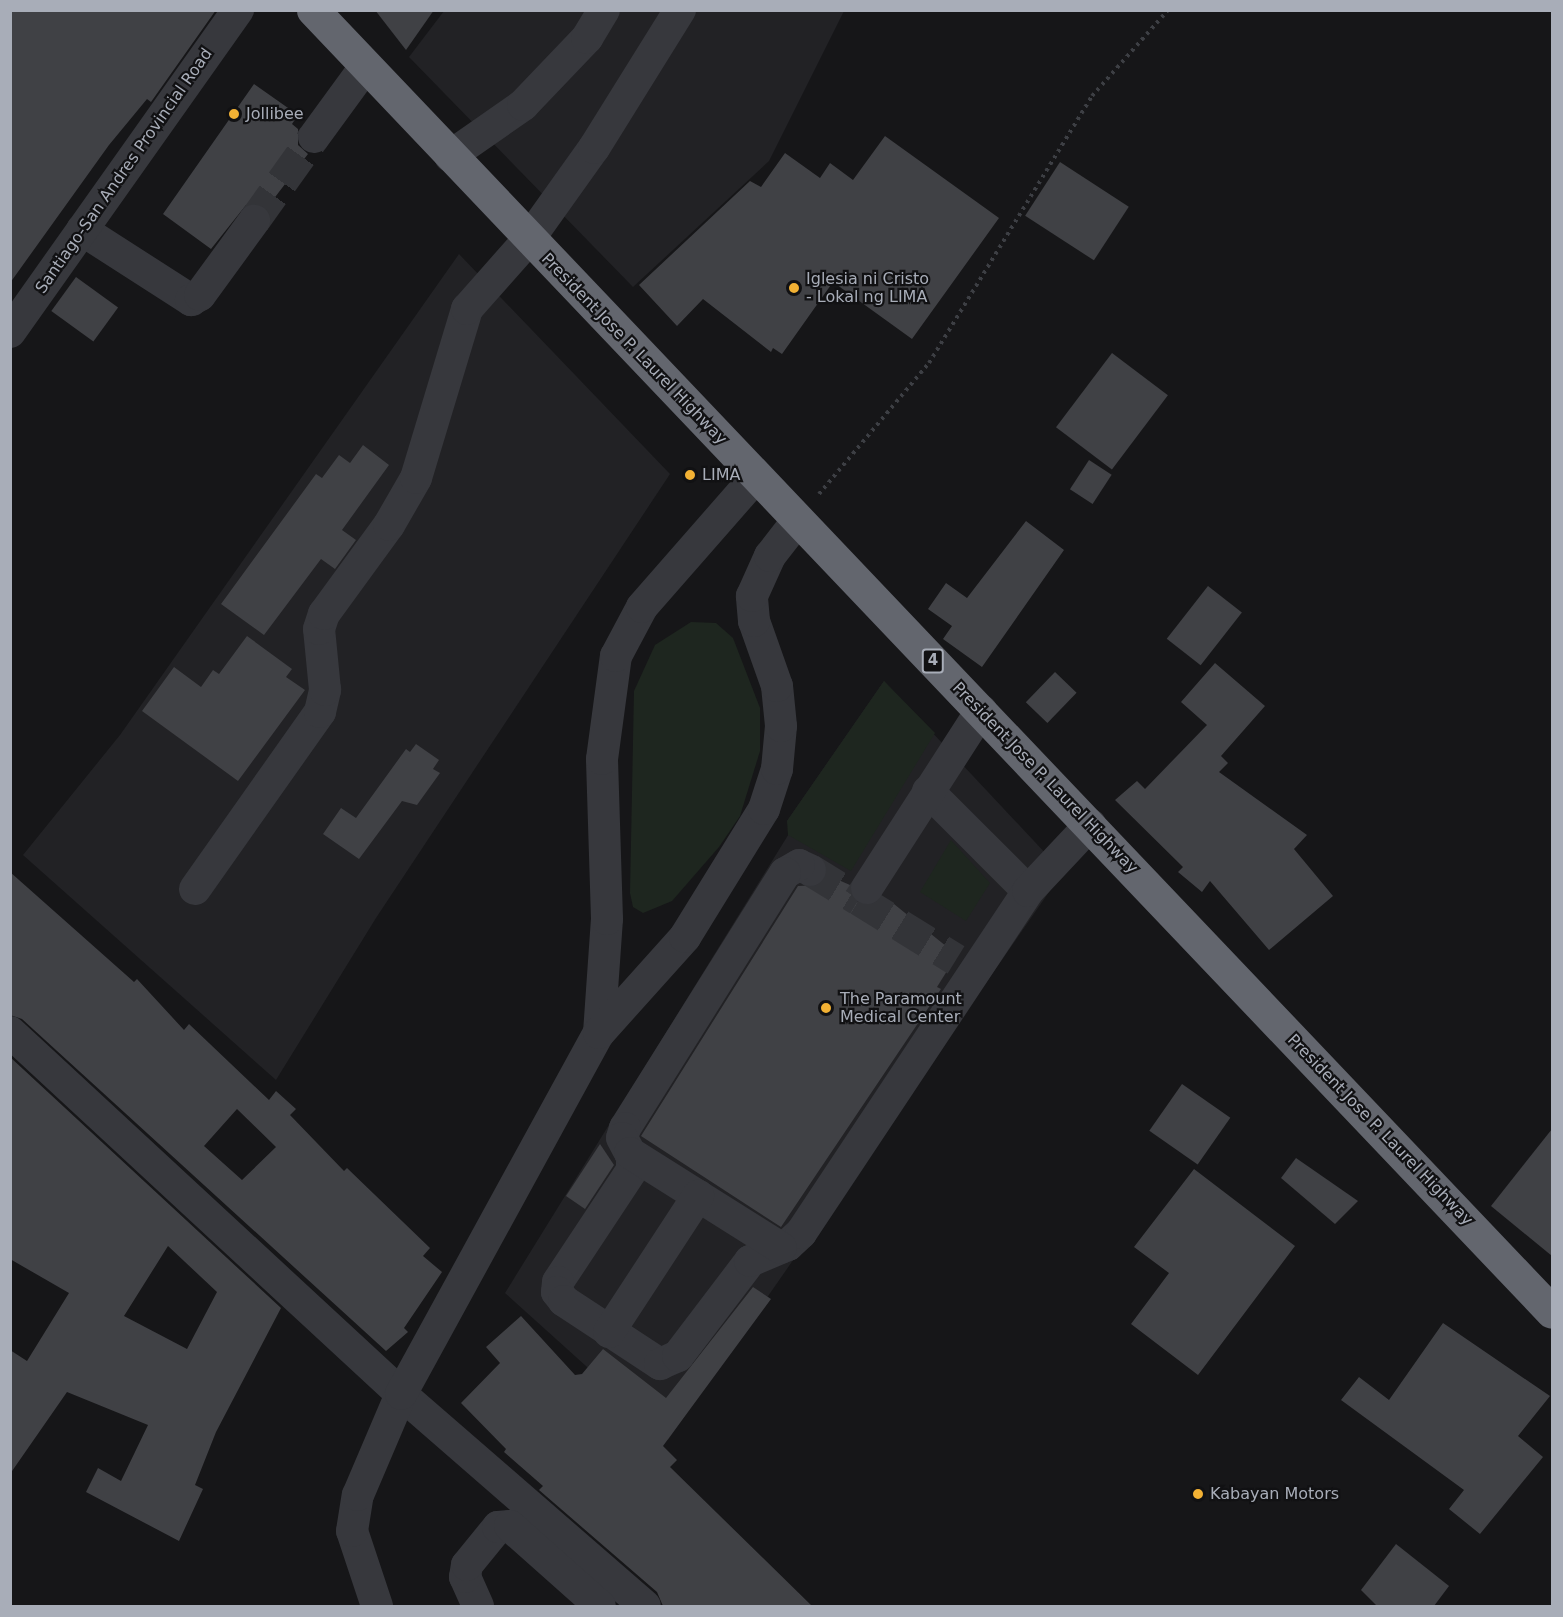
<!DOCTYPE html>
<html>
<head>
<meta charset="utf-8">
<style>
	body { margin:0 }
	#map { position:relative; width:1563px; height:1617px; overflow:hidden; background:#161618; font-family:"DejaVu Sans",sans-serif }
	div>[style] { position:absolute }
	.built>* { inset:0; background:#222225 }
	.green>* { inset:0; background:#1e261f }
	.building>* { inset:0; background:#404145; transform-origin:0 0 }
	.minor-tunnel>* { height:32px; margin-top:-16px; transform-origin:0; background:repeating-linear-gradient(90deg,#333438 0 32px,transparent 0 48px) }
	.path>* { height:4px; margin-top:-2px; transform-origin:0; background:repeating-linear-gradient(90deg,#3d3f44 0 3px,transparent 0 7.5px) }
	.minor>* { height:32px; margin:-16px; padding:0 16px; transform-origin:16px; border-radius:16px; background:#37383d }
	.highway>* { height:33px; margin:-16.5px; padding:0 16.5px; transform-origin:16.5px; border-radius:16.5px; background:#63666e }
	.dots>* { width:16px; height:16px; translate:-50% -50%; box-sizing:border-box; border:3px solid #111113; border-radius:50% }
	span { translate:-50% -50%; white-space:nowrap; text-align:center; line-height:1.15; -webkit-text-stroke:4.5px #111113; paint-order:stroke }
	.shield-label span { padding:2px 4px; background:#111113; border:2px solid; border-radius:4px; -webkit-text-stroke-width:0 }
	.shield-label { font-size:15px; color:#a8adb8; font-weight:700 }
	.poi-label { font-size:16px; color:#a8adb8 }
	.left { translate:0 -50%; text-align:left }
	.street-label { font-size:16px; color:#a8adb8 }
	.frame { position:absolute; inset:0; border:12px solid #a8adb8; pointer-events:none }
</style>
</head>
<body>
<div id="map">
	<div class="built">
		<div style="clip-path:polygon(444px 11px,844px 11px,769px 161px,633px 287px,409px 57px)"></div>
		<div style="clip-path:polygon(459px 254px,670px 474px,376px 918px,276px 1080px,23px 855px,120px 735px)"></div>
		<div style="clip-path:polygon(884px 681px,1063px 872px,668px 1440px,505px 1293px,790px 832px,787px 821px)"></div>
	</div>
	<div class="green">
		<div style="clip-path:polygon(691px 622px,716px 623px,733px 638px,760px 708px,760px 751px,740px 816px,719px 847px,672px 901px,643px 913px,633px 907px,630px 893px,634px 691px,655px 645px)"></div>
		<div style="clip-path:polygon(884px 681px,935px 733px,851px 871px,788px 835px,787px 821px)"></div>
		<div style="clip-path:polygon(951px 840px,990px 883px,966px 921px,920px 892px)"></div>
	</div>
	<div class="building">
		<div style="clip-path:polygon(10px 10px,216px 10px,151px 102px,147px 99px,109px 145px,10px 283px)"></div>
		<div style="clip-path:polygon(375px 10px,434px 10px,406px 50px)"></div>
		<div style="clip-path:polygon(254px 84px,298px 115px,292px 124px,298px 129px,298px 145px,308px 154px,266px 209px,246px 205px,211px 249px,163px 214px)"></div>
		<div style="clip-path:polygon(885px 136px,999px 218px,912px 339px,833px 282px,782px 354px,773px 348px,771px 352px,703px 299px,677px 326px,639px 285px,750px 181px,761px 187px,785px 153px,820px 178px,830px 163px,853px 180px)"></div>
		<div style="left:1060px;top:162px;width:82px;height:64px;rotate:33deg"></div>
		<div style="left:76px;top:277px;width:52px;height:42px;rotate:36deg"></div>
		<div style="left:1112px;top:353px;width:70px;height:93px;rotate:37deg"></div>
		<div style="clip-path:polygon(363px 445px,389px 465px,342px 530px,356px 540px,335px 569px,321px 559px,264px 635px,221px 604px,316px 474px,322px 478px,339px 455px,350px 463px)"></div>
		<div style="left:1089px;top:460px;width:27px;height:35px;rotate:33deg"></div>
		<div style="clip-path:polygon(1026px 521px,1064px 550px,982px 667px,943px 639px,952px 626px,928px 609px,946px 583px,967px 598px)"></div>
		<div style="left:1208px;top:586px;width:43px;height:67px;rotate:38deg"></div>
		<div style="clip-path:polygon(247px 636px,292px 669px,286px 677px,305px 690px,238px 781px,142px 711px,174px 667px,201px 687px,213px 670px,219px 674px)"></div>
		<div style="clip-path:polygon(1215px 663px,1265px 706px,1221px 756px,1228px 763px,1219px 772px,1307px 835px,1294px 849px,1333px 896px,1269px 950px,1210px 881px,1202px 892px,1178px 872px,1183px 867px,1115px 800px,1137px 781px,1145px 789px,1207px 725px,1181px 702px)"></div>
		<div style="left:1055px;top:672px;width:30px;height:42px;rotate:44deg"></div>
		<div style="clip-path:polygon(416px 744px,439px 760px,433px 769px,440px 773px,417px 805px,402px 801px,359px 859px,323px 834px,341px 808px,356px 818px,406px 749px,410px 752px)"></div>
		<div style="clip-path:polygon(evenodd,10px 872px,134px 982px,137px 979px,184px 1030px,189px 1024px,269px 1100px,276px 1091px,296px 1109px,290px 1115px,344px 1171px,347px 1168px,430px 1248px,423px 1256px,442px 1272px,404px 1328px,408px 1332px,386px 1351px,22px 1019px,10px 1015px,10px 872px,237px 1109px,276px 1147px,242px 1180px,204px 1146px,237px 1109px)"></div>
		<div style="clip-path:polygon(827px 875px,850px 885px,858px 903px,875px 904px,882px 898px,894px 904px,957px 955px,937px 987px,941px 989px,781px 1227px,641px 1136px,798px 886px,820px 885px)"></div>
		<div style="clip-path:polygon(evenodd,10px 1057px,281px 1308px,216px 1432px,195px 1485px,203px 1489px,179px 1541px,86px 1492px,98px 1468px,121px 1481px,148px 1425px,67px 1392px,10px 1474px,10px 1350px,27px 1361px,69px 1293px,10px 1259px,10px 1057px,168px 1246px,217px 1292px,187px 1349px,124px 1316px,168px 1246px)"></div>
		<div style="left:1182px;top:1084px;width:59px;height:57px;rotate:35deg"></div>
		<div style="clip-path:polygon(1552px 1129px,1552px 1256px,1491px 1206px)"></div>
		<div style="clip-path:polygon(600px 1144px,614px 1165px,585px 1209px,566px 1196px)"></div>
		<div style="clip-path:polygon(1296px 1158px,1358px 1201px,1335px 1224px,1281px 1178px)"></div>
		<div style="clip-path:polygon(1194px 1169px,1295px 1246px,1198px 1375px,1131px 1324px,1169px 1273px,1134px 1247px)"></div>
		<div style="clip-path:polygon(753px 1287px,771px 1299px,663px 1446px,677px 1460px,670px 1467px,812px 1606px,663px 1606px,657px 1592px,539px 1490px,543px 1486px,504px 1452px,506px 1449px,461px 1403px,500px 1363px,486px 1347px,521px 1316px,575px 1375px,582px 1374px,603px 1349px,666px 1398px)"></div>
		<div style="clip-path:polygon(1443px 1323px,1550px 1396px,1518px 1436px,1543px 1457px,1480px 1534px,1449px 1509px,1464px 1490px,1341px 1400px,1359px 1377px,1389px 1400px)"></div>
		<div style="clip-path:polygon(1396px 1544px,1449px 1586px,1434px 1606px,1377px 1606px,1361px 1590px)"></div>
	</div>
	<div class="minor-tunnel">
		<div style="left:254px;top:221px;width:103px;rotate:-54.5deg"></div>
		<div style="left:810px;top:870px;width:57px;rotate:31.5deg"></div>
		<div style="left:859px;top:900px;width:14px;rotate:-56deg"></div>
		<div style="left:859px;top:900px;width:114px;rotate:31.7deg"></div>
	</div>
	<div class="path">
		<div style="left:819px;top:494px;width:171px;rotate:-50deg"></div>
		<div style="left:929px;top:363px;width:313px;rotate:-58.6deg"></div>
		<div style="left:1092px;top:96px;width:115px;rotate:-48.5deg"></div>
	</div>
	<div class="minor">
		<div style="left:314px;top:137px;width:87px;rotate:-53.9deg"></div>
		<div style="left:450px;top:156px;width:89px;rotate:-34.9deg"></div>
		<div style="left:523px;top:105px;width:93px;rotate:-46.3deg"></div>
		<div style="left:587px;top:38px;width:33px;rotate:-59deg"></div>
		<div style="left:82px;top:230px;width:130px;rotate:32.7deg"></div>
		<div style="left:191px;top:300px;width:10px;rotate:-29deg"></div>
		<div style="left:200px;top:295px;width:92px;rotate:-53.9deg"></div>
		<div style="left:10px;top:332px;width:395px;rotate:-54.7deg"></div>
		<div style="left:928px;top:791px;width:141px;rotate:45deg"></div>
		<div style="left:810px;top:870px;width:12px;rotate:-156deg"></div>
		<div style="left:799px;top:865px;width:16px;rotate:150deg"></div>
		<div style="left:785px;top:873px;width:301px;rotate:122.1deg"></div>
		<div style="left:625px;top:1128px;width:10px;rotate:107deg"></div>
		<div style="left:622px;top:1138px;width:21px;rotate:62deg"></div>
		<div style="left:632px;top:1157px;width:13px;rotate:90deg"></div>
		<div style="left:632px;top:1170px;width:134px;rotate:123.5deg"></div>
		<div style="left:558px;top:1282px;width:10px;rotate:96deg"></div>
		<div style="left:557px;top:1292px;width:11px;rotate:52deg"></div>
		<div style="left:564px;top:1301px;width:115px;rotate:33.3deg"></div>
		<div style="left:660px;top:1364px;width:20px;rotate:-24deg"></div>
		<div style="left:678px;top:1356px;width:119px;rotate:-52.8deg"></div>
		<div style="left:750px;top:1261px;width:41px;rotate:-22.8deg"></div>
		<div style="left:788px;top:1245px;width:18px;rotate:-43deg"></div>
		<div style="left:801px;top:1233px;width:410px;rotate:-56.4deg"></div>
		<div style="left:1028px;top:891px;width:91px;rotate:-46.8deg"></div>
		<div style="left:867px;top:888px;width:211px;rotate:-57.2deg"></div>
		<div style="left:195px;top:889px;width:217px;rotate:-54.8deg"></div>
		<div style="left:320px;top:712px;width:23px;rotate:-77deg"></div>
		<div style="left:325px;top:690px;width:61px;rotate:-95.6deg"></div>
		<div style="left:319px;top:629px;width:16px;rotate:-72deg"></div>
		<div style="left:324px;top:614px;width:110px;rotate:-53.9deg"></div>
		<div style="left:389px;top:525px;width:54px;rotate:-60.1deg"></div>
		<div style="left:416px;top:478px;width:177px;rotate:-73.2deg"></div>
		<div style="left:467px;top:309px;width:94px;rotate:-48.5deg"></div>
		<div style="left:529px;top:239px;width:112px;rotate:-54.5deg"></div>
		<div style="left:594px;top:148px;width:163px;rotate:-58.1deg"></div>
		<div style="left:10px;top:1032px;width:533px;rotate:42.79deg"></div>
		<div style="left:401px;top:1394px;width:323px;rotate:41deg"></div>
		<div style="left:599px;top:1033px;width:114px;rotate:-86deg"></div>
		<div style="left:607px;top:919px;width:160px;rotate:-91.8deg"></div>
		<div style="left:602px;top:759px;width:104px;rotate:-82.3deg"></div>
		<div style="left:616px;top:656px;width:55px;rotate:-62deg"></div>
		<div style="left:642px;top:607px;width:173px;rotate:-48.8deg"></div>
		<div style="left:630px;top:1153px;width:178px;rotate:32.2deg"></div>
		<div style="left:609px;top:1332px;width:163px;rotate:-56.8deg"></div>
		<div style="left:377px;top:1606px;width:79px;rotate:-108.4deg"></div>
		<div style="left:352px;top:1531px;width:36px;rotate:-81deg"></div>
		<div style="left:358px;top:1495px;width:110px;rotate:-66.9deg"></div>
		<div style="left:401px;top:1394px;width:412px;rotate:-61.3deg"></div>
		<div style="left:599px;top:1033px;width:129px;rotate:-48.1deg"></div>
		<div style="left:685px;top:937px;width:150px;rotate:-58.3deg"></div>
		<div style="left:764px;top:809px;width:42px;rotate:-72deg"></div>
		<div style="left:777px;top:769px;width:43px;rotate:-84.7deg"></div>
		<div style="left:781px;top:726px;width:40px;rotate:-95.7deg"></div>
		<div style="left:777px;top:686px;width:69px;rotate:-109.5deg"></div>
		<div style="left:754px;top:621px;width:25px;rotate:-95deg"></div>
		<div style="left:752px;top:596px;width:44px;rotate:-65.8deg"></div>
		<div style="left:770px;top:556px;width:46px;rotate:-52.1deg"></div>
		<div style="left:478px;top:1606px;width:32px;rotate:-114deg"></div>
		<div style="left:465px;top:1577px;width:12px;rotate:-81deg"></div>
		<div style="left:467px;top:1565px;width:49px;rotate:-50.8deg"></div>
		<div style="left:498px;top:1527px;width:12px;rotate:-5deg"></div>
		<div style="left:510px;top:1526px;width:120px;rotate:41.6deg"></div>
	</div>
	<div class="highway">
		<div style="left:313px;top:10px;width:1797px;rotate:46.42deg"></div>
	</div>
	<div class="dots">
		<div style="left:234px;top:114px;background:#f2b134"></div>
		<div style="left:794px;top:288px;background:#f2b134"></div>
		<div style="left:690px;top:475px;background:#f2b134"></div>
		<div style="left:826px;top:1008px;background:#f2b134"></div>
		<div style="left:1198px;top:1494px;background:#f2b134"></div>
	</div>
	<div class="shield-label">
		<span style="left:933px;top:661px">4</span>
	</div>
	<div class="poi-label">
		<span class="left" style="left:246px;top:114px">Jollibee</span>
		<span class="left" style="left:806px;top:288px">Iglesia ni Cristo<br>- Lokal ng LIMA</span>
		<span class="left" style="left:702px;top:475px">LIMA</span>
		<span class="left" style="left:840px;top:1008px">The Paramount<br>Medical Center</span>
		<span class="left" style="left:1210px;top:1494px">Kabayan Motors</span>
	</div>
	<div class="street-label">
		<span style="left:124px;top:171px;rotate:-55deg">Santiago-San Andres Provincial Road</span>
		<span style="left:634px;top:349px;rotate:46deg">President Jose P. Laurel Highway</span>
		<span style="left:1045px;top:778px;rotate:46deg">President Jose P. Laurel Highway</span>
		<span style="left:1380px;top:1130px;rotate:46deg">President Jose P. Laurel Highway</span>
	</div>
	<div class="frame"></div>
</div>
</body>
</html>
